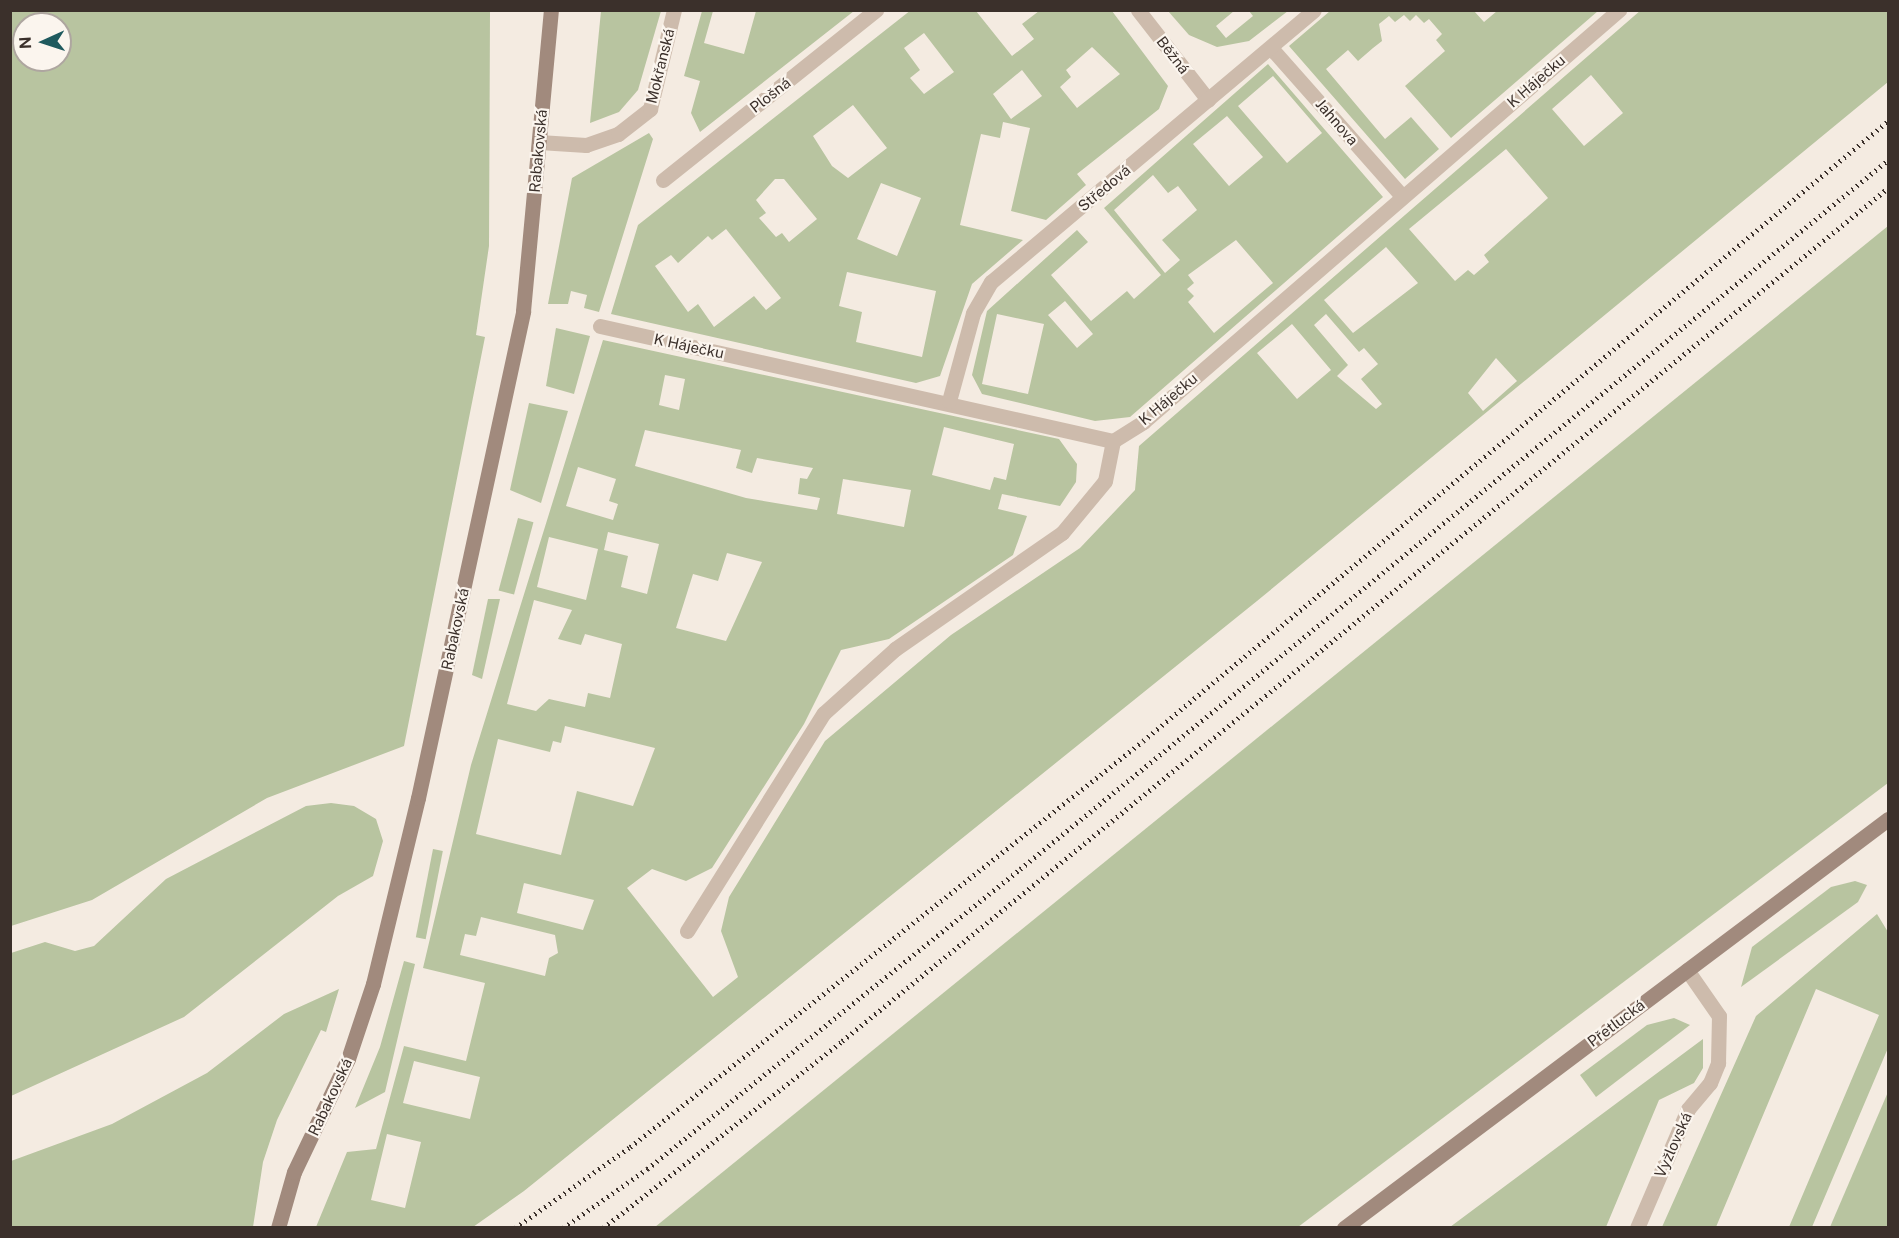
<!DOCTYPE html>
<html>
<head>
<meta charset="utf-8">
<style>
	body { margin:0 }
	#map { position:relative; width:1899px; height:1238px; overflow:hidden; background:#f4ebe1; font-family:"Public Sans",sans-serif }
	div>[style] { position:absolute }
	.green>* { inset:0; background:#b8c4a0; transform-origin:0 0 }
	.street>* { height:15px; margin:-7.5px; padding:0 7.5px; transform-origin:7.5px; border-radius:7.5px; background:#cdbbac }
	.secondary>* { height:15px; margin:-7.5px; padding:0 7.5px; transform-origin:7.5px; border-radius:7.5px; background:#a18a7d }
	.rail>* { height:4.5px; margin-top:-2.25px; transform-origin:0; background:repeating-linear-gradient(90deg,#3b302b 0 1.5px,transparent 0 6px) }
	span { translate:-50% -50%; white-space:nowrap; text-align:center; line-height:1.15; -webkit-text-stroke:4.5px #fbf5ee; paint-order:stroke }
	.street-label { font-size:15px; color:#3b302b }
	.frame { position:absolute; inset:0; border:12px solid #3b302b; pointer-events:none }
	.north { position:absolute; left:12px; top:12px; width:60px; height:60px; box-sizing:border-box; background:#fbf5ee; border:2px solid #aea6a0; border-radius:50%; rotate:267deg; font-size:16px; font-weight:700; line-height:24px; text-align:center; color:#3b302b }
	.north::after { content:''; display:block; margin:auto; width:21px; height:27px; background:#1f5a5e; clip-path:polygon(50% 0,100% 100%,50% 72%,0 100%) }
</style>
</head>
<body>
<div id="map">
	<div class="green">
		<div style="clip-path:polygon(evenodd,11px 10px,490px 11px,489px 246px,476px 335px,485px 337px,404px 746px,267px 798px,92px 900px,11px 926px,11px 10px,24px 24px,60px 24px,60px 60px,24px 60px,24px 24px)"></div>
		<div style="clip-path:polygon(evenodd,911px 10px,976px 11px,1012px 56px,1034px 39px,1022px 24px,1039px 11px,1112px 11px,1168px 86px,1159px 109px,1077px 174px,1086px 185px,1046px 220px,1011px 211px,1030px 128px,1003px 122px,1000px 138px,981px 134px,960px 225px,1023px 240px,972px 284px,940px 376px,916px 383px,611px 314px,638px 225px,911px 10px,924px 33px,954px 72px,924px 94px,910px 78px,920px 70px,904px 48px,924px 33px,911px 10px,1092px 47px,1120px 74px,1077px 108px,1060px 87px,1071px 77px,1066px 70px,1092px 47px,911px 10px,1022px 70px,1042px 96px,1011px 119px,993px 94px,1022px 70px,911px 10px,853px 105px,887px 148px,848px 178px,832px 166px,813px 136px,853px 105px,911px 10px,775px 179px,784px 179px,817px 219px,789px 242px,782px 233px,776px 237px,759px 218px,766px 213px,756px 200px,775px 179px,911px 10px,881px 183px,921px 198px,897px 256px,857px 239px,881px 183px,911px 10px,726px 229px,781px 298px,766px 310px,754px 296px,714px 327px,698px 304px,688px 312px,655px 266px,671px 255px,678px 263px,708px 236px,712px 240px,726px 229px,911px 10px,847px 272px,936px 291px,922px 357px,856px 342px,862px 312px,839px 306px,847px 272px)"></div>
		<div style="clip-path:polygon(evenodd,1641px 10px,1888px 11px,1888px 82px,1257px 601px,524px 1191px,473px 1227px,316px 1227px,347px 1152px,376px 1149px,404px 1046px,466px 1061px,485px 983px,423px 968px,471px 765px,603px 340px,1059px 439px,1077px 464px,1076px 482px,1060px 506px,1002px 494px,998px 509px,1027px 516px,1013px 555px,889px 639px,841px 650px,804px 724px,712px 868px,686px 881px,652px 869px,627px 888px,713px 997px,738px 977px,721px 931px,729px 897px,825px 741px,951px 635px,1080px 548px,1135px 490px,1139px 446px,1641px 10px,1591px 75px,1623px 113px,1584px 146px,1552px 109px,1591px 75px,1641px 10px,1506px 149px,1548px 198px,1484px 255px,1489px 262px,1474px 275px,1468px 270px,1455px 281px,1409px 229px,1506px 149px,1641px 10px,1386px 247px,1418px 283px,1353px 333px,1324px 300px,1386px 247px,1641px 10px,1326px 314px,1359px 352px,1364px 348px,1378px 364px,1361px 379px,1382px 404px,1376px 409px,1337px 376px,1348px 365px,1314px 325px,1326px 314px,1641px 10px,1292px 324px,1331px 370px,1297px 399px,1257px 353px,1292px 324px,1641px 10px,1496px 358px,1517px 381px,1483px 411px,1468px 393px,1496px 358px,1641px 10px,665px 375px,685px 379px,679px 410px,659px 405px,665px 375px,1641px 10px,944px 427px,1014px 444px,1006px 480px,994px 477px,990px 490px,932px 475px,944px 427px,1641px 10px,645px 430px,741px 450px,736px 468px,752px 473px,757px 458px,813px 468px,807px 479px,800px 478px,798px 494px,820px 498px,817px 510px,746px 498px,635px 466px,645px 430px,1641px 10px,578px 467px,616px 479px,609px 501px,618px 504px,613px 520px,566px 506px,578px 467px,1641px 10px,843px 479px,911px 490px,904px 527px,837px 514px,843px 479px,1641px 10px,608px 532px,659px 544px,647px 594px,621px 587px,628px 556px,604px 550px,608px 532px,1641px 10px,549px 537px,598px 549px,586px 600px,537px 587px,549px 537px,1641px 10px,727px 553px,762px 562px,726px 641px,676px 628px,693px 574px,718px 581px,727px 553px,1641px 10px,534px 600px,572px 610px,558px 639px,581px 645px,585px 634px,622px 644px,610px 698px,588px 693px,585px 707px,549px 699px,536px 711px,507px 704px,534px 600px,1641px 10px,565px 726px,655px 748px,633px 806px,577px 791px,561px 855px,476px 834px,498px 739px,550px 752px,553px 741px,561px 743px,565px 726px,1641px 10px,524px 883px,594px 900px,583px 930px,517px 913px,524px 883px,1641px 10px,481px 917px,555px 935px,558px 953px,549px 958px,545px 976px,460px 955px,465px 934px,476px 936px,481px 917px,1641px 10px,414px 1061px,480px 1077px,470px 1119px,403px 1103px,414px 1061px,1641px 10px,387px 1134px,421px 1142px,405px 1208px,371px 1200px,387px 1134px)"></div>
		<div style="clip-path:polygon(601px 11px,661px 11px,638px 90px,619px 112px,590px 123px)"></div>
		<div style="clip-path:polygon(702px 11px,713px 11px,704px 43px,744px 54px,756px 11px,854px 11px,700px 132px,691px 113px,700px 81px,684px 76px)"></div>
		<div style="clip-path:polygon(1168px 11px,1234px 11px,1216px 26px,1226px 38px,1253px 16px,1249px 11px,1288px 11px,1249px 41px,1217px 47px,1189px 35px)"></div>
		<div style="clip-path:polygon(1330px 11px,1474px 11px,1484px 22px,1497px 11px,1598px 11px,1451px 138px,1405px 86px,1445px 51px,1436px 40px,1442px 34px,1429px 19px,1424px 23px,1416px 15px,1410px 21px,1404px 15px,1395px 22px,1389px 16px,1379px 24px,1382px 41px,1373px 48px,1358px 61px,1348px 50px,1326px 69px,1385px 139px,1411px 117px,1439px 149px,1405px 179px,1289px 46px)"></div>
		<div style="clip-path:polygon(evenodd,1268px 64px,1383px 197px,1130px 417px,1095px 421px,982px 394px,972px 375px,987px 311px,1077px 230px,1088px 242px,1051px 275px,1091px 321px,1127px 291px,1134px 299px,1161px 275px,1104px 208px,1268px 64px,1273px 76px,1322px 133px,1287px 163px,1238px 106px,1273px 76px,1268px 64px,1227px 116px,1263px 157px,1229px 186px,1193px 144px,1227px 116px,1268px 64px,1153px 175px,1168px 193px,1178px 186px,1197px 210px,1162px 240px,1180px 260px,1165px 273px,1114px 210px,1153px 175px,1268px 64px,1236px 240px,1273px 283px,1214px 333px,1188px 302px,1194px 296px,1187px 289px,1194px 283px,1188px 275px,1236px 240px,1268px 64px,1065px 301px,1093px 334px,1077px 348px,1048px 315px,1065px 301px,1268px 64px,997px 314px,1044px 324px,1028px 394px,982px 384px,997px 314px)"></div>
		<div style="clip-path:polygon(649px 133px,653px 139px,599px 312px,584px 308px,587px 295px,571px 291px,568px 304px,548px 304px,572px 178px)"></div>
		<div style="clip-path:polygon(1888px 226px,1888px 783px,1298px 1227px,655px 1227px)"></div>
		<div style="clip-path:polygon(556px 328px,590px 336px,574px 394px,546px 386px)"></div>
		<div style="clip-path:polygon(529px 403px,568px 411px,541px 503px,510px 490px)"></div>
		<div style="left:518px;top:518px;width:16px;height:75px;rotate:15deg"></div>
		<div style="clip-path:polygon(488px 599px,500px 599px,482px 679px,472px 675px)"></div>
		<div style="clip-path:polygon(331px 803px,354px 806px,376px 819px,383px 841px,373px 876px,338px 896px,184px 1017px,11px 1096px,11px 953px,45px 942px,75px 951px,94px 946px,166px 879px,306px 806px)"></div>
		<div style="left:433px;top:849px;width:10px;height:90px;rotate:11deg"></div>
		<div style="clip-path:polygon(1855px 881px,1867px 885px,1858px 902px,1741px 987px,1752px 947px,1831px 887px)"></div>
		<div style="clip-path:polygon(1877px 914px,1888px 932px,1888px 1048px,1812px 1227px,1789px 1227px,1879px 1015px,1816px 989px,1716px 1227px,1662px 1227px,1756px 1016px)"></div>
		<div style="clip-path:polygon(404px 961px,415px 964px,385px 1092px,355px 1108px,380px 1047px)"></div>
		<div style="clip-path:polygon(339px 989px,326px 1032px,321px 1030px,277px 1120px,263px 1162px,253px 1227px,11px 1227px,11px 1161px,112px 1124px,207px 1073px,284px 1014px)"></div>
		<div style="clip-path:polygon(1674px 1018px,1690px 1025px,1596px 1097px,1580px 1075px,1647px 1025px)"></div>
		<div style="clip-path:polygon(1703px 1039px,1703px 1068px,1694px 1083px,1659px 1100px,1606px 1227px,1450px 1227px)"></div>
		<div style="clip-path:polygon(1888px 1092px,1888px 1227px,1830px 1227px)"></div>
	</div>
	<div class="street">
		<div style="left:1138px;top:10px;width:114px;rotate:52.1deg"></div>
		<div style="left:1271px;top:48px;width:198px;rotate:48.5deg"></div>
		<div style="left:539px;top:142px;width:47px;rotate:3.7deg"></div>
		<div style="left:586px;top:145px;width:34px;rotate:-19deg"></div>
		<div style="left:618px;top:134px;width:41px;rotate:-38deg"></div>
		<div style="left:650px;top:109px;width:102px;rotate:-76.4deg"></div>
		<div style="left:663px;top:180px;width:273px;rotate:-38.6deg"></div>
		<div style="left:600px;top:326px;width:526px;rotate:12.64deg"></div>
		<div style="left:1113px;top:441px;width:36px;rotate:-32deg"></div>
		<div style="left:1143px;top:422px;width:630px;rotate:-40.88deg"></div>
		<div style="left:949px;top:401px;width:91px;rotate:-74.7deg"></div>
		<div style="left:973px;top:313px;width:36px;rotate:-60deg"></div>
		<div style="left:991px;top:282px;width:422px;rotate:-40.1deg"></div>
		<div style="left:687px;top:931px;width:257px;rotate:-57.9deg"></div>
		<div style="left:824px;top:713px;width:96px;rotate:-42deg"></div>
		<div style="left:895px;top:649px;width:203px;rotate:-34.8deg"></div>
		<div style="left:1062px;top:533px;width:67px;rotate:-50.4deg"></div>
		<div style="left:1105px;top:481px;width:41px;rotate:-78.7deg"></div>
		<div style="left:1637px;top:1228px;width:129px;rotate:-66.8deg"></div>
		<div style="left:1688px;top:1109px;width:34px;rotate:-50deg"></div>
		<div style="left:1710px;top:1083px;width:22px;rotate:-68deg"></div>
		<div style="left:1718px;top:1063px;width:47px;rotate:-88.8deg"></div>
		<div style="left:1719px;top:1016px;width:56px;rotate:-124.8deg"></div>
	</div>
	<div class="secondary">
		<div style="left:278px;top:1228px;width:58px;rotate:-74.1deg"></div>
		<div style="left:294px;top:1172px;width:125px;rotate:-64.5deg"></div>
		<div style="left:348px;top:1059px;width:79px;rotate:-71.6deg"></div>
		<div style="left:373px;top:984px;width:191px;rotate:-76.4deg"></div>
		<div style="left:418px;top:798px;width:498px;rotate:-77.8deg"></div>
		<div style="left:523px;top:311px;width:302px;rotate:-84.7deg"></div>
		<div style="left:1344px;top:1228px;width:681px;rotate:-36.94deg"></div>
	</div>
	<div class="rail">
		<div style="left:515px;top:1228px;width:141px;rotate:-35.2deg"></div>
		<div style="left:630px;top:1147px;width:654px;rotate:-38.36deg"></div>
		<div style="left:1143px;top:741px;width:969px;rotate:-39.77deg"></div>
		<div style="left:563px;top:1228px;width:103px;rotate:-35.1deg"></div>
		<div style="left:647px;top:1169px;width:479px;rotate:-38.8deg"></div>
		<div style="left:1020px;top:869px;width:1121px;rotate:-39.24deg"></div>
		<div style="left:603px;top:1228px;width:303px;rotate:-38deg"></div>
		<div style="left:842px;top:1041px;width:1350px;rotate:-39.2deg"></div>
	</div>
	<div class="street-label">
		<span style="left:1173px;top:55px;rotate:52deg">Běžná</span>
		<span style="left:660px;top:66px;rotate:-76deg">Mokřanská</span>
		<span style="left:1536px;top:81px;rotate:-41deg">K Háječku</span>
		<span style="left:770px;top:95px;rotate:-38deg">Plošná</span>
		<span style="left:1337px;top:122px;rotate:49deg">Jahnova</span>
		<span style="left:538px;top:151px;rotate:-85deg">Rabakovská</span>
		<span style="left:1104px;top:188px;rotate:-40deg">Středová</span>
		<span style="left:689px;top:346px;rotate:12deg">K Háječku</span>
		<span style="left:1168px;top:399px;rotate:-40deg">K Háječku</span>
		<span style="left:455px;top:629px;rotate:-78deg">Rabakovská</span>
		<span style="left:1616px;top:1023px;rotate:-37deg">Přetlucká</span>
		<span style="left:330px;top:1097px;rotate:-65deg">Rabakovská</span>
		<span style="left:1673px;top:1145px;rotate:-66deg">Vyžlovská</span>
	</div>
	<div class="frame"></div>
	<div class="north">N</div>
</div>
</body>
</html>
